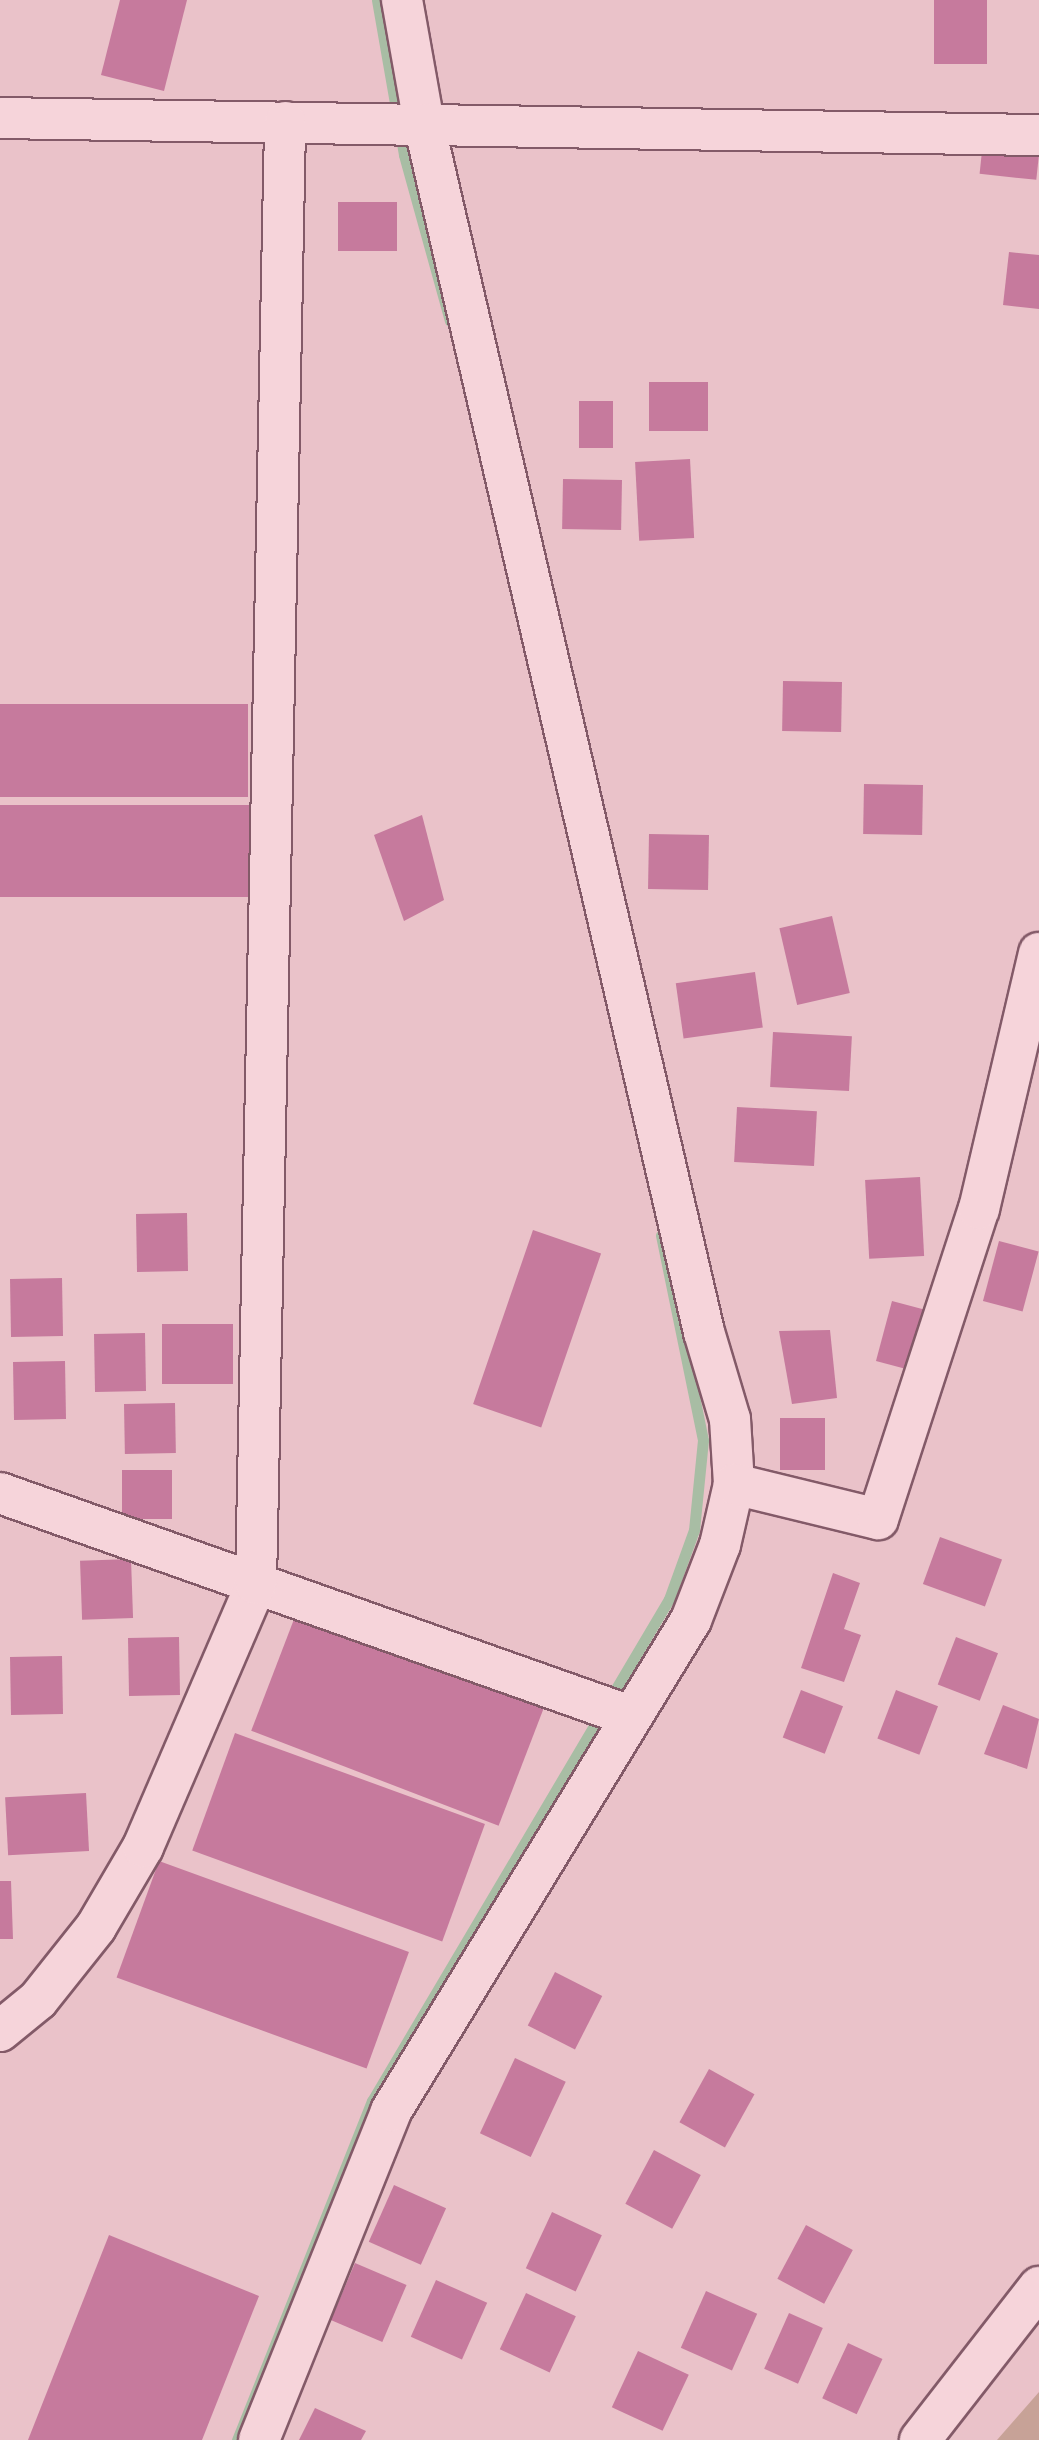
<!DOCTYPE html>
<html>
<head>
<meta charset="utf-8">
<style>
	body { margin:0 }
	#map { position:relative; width:1039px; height:2440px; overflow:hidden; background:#eac2c9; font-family:"Playfair Display",serif }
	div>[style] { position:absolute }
	.green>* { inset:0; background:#c7a297 }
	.stream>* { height:11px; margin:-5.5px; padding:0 5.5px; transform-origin:5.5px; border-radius:5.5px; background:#a8bda4 }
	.building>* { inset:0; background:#c67a9d; transform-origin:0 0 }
	.roads { filter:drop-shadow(2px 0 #835a68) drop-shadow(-2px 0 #835a68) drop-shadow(0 2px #835a68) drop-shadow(0 -2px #835a68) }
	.street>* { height:40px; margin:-20px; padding:0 20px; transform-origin:20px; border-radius:20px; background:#f6d4da }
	span { translate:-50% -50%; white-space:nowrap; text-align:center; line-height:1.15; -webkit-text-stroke:10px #f2d1d6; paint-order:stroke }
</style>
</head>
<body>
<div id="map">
	<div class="green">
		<div style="clip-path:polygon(1039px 2392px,1039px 2440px,997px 2440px)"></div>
	</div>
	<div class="stream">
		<div style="left:377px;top:0;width:157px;rotate:80.1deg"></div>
		<div style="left:404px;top:155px;width:172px;rotate:74.5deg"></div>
		<div style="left:237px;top:2440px;width:365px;rotate:-68.3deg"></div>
		<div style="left:372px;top:2101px;width:583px;rotate:-59.39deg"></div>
		<div style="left:669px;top:1599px;width:73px;rotate:-70.1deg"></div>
		<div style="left:694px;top:1530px;width:90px;rotate:-84.3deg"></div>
		<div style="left:703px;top:1440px;width:209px;rotate:-101.6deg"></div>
	</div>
	<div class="building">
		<div style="clip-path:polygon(120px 0,187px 0,164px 91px,101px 75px)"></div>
		<div style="left:934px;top:0;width:53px;height:64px"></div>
		<div style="left:982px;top:151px;width:57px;height:23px;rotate:6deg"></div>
		<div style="left:338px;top:202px;width:59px;height:49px"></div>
		<div style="clip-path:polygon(1009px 252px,1039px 255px,1039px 309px,1003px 305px)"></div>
		<div style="left:649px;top:382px;width:59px;height:49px"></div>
		<div style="left:579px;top:401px;width:34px;height:47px"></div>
		<div style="left:690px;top:459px;width:79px;height:55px;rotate:87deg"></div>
		<div style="left:563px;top:479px;width:59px;height:50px;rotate:1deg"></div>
		<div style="left:783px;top:681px;width:59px;height:50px;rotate:1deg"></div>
		<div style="left:0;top:704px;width:248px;height:93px"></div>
		<div style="left:864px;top:784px;width:59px;height:50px;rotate:1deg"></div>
		<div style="left:0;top:805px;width:250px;height:92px"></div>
		<div style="clip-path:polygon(422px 815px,444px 900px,404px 921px,374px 835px)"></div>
		<div style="left:649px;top:834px;width:60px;height:55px;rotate:1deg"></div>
		<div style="left:832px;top:916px;width:79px;height:54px;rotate:77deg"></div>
		<div style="left:755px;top:972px;width:56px;height:80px;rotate:82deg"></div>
		<div style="left:773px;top:1032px;width:79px;height:55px;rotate:3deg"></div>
		<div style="left:737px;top:1107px;width:80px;height:55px;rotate:3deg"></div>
		<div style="left:920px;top:1177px;width:79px;height:55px;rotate:87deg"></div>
		<div style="left:187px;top:1213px;width:58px;height:51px;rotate:89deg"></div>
		<div style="left:533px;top:1230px;width:72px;height:184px;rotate:19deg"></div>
		<div style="left:999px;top:1241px;width:41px;height:62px;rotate:15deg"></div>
		<div style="left:62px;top:1278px;width:58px;height:52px;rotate:89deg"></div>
		<div style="left:892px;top:1301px;width:41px;height:62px;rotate:15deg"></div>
		<div style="left:233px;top:1324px;width:60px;height:71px;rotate:90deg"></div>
		<div style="clip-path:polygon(830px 1330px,837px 1398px,792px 1404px,779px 1331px)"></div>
		<div style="left:145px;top:1333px;width:58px;height:51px;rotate:89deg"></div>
		<div style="left:65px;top:1361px;width:58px;height:52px;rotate:89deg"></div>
		<div style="left:175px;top:1403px;width:50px;height:51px;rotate:89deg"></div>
		<div style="left:780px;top:1418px;width:45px;height:52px"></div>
		<div style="left:172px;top:1470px;width:49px;height:50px;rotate:90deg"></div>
		<div style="left:940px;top:1537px;width:66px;height:50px;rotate:20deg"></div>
		<div style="left:131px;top:1559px;width:59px;height:51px;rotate:88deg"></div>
		<div style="clip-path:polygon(833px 1573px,860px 1583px,844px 1629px,861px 1635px,844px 1682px,801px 1668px)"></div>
		<div style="left:296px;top:1614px;width:265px;height:125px;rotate:21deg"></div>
		<div style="left:179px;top:1637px;width:58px;height:51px;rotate:89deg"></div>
		<div style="left:956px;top:1637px;width:45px;height:51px;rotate:21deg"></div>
		<div style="left:62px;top:1656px;width:58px;height:52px;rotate:89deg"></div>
		<div style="left:801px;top:1690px;width:45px;height:51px;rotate:21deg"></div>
		<div style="left:896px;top:1690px;width:45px;height:52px;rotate:21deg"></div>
		<div style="clip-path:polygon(1003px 1705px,1039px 1719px,1027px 1769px,984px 1754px)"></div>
		<div style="left:235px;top:1733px;width:266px;height:125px;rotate:20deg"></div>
		<div style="left:86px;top:1793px;width:58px;height:81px;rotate:87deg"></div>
		<div style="left:159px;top:1861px;width:266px;height:124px;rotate:20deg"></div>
		<div style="clip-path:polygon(0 1881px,11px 1881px,13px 1939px,0 1939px)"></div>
		<div style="left:555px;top:1972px;width:53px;height:60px;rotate:27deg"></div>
		<div style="left:515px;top:2058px;width:56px;height:83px;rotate:25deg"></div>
		<div style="left:709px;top:2069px;width:52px;height:61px;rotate:29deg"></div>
		<div style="left:654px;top:2150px;width:53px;height:61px;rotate:28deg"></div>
		<div style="left:394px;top:2185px;width:57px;height:62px;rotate:24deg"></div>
		<div style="left:552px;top:2212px;width:55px;height:62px;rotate:25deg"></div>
		<div style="left:806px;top:2225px;width:53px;height:61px;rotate:28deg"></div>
		<div style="clip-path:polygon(109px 2235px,259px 2296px,202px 2440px,28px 2440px)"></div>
		<div style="left:355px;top:2263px;width:56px;height:62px;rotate:23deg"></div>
		<div style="left:436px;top:2280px;width:56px;height:62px;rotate:24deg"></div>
		<div style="left:706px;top:2291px;width:56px;height:62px;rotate:24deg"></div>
		<div style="left:526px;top:2293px;width:55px;height:62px;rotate:25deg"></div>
		<div style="left:789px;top:2313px;width:37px;height:61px;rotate:24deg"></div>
		<div style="left:848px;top:2343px;width:38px;height:61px;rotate:25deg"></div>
		<div style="left:638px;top:2351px;width:56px;height:62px;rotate:25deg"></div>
		<div style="clip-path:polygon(315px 2408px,366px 2431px,361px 2440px,299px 2440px)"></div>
	</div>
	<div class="roads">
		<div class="street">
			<div style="left:402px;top:0;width:126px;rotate:79.9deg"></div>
			<div style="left:424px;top:124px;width:1240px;rotate:76.95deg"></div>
			<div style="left:704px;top:1332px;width:91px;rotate:73.4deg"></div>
			<div style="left:730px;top:1419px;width:65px;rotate:86.5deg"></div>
			<div style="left:0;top:118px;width:1039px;rotate:0.94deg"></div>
			<div style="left:0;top:1493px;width:668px;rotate:19.49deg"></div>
			<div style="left:0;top:2031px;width:49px;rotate:-39.2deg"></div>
			<div style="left:38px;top:2000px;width:93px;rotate:-51.5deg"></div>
			<div style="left:96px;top:1927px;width:93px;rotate:-59.6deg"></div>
			<div style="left:143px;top:1847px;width:286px;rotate:-66.7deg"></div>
			<div style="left:256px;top:1584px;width:1462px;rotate:-88.86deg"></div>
			<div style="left:259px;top:2440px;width:354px;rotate:-68.1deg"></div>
			<div style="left:391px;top:2111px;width:575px;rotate:-58.58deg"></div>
			<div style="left:691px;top:1620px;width:80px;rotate:-68.9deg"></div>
			<div style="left:720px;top:1545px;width:63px;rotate:-77.1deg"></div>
			<div style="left:734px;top:1484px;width:148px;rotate:13.7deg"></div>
			<div style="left:878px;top:1519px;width:326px;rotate:-72deg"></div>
			<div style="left:979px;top:1209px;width:263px;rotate:-76.8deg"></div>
			<div style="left:920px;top:2440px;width:194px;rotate:-52.1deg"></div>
		</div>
	</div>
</div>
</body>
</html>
